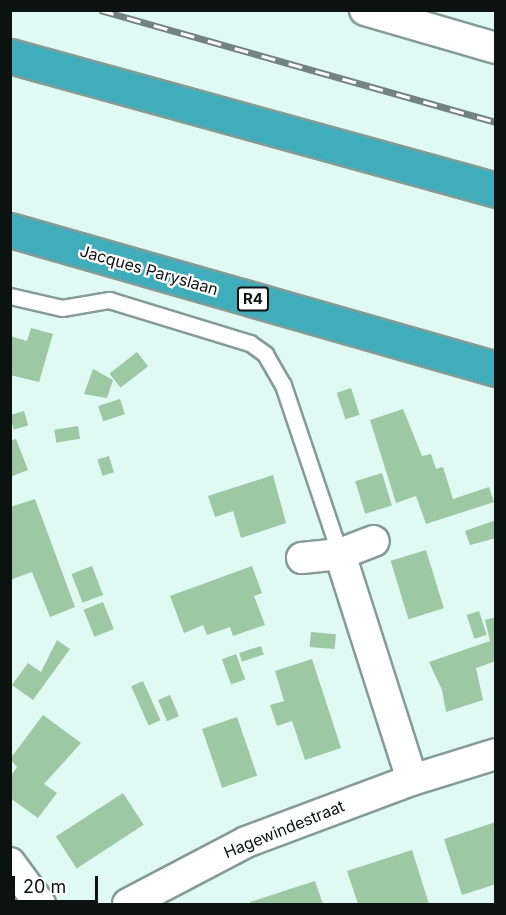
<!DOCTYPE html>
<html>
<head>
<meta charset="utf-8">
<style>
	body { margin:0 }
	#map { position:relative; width:506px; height:915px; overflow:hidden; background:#e0f9f3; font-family:Inter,sans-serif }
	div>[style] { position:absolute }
	.building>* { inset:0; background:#9cc8a3; transform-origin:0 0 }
	.roads { filter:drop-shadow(2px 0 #859c96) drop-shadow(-2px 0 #859c96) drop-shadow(0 2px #859c96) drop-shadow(0 -2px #859c96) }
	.service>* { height:15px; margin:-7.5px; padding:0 7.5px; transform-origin:7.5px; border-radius:7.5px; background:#fff }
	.minor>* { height:30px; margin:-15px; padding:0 15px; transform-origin:15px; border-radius:15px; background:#fff }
	.trunk>* { height:33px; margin:-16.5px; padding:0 16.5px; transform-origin:16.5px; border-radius:16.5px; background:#3faeba }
	.rail>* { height:7px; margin-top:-3.5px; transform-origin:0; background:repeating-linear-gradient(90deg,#fff 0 14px,#73837f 0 28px); box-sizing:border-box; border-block:2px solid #73837f }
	span { translate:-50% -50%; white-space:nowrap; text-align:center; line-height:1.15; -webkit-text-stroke:4.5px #fff; paint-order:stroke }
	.shield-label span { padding:2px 4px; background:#fff; border:2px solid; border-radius:4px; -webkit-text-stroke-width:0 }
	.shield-label { font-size:15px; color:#0b1311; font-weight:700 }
	.street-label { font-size:16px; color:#0b1311 }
	.frame { position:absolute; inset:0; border:12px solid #0b1311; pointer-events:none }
	.scale { position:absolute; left:12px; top:876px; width:86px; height:27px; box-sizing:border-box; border:3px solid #0b1311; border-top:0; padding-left:8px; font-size:18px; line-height:21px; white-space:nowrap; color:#0b1311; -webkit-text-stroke:4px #fff; paint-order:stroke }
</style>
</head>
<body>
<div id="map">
	<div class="building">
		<div style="clip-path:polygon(31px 328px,53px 334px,39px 382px,10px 375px,10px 336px,27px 341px)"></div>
		<div style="left:137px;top:352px;width:18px;height:35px;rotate:52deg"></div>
		<div style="clip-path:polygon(93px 369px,113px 380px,107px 398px,84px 394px)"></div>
		<div style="left:351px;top:388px;width:28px;height:15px;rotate:72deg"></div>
		<div style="left:120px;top:399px;width:16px;height:23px;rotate:72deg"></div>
		<div style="clip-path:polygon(403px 409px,422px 456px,431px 454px,436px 469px,443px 467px,453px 499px,489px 487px,494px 502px,426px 524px,416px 496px,396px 503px,370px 420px)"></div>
		<div style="left:24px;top:411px;width:15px;height:15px;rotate:74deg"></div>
		<div style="left:78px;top:426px;width:13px;height:24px;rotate:81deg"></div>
		<div style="clip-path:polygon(16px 439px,28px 470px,10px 477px,10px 441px)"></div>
		<div style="left:109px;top:456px;width:17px;height:12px;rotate:73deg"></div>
		<div style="left:382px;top:473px;width:34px;height:28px;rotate:73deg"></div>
		<div style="clip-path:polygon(273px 475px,286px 523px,241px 538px,233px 511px,215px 517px,208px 496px)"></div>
		<div style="clip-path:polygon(35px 499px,75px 607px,50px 617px,32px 572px,10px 580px,10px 507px)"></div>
		<div style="clip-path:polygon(496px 520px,496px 538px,470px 545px,465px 531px)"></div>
		<div style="left:426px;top:550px;width:61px;height:37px;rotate:73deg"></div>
		<div style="left:92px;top:566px;width:31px;height:22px;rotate:69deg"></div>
		<div style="clip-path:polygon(252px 566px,262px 593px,254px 596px,265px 625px,233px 636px,230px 627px,207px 635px,203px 625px,184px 633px,170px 596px)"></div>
		<div style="left:103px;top:602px;width:29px;height:21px;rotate:68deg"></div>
		<div style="left:479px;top:611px;width:25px;height:13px;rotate:72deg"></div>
		<div style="clip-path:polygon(496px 617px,496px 661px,476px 668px,483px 700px,446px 712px,442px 690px,429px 662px,490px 641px,485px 620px)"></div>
		<div style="left:311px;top:632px;width:25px;height:15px;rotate:5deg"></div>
		<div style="clip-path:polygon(57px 640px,70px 649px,33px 700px,12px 685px,28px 663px,41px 672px)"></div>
		<div style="left:261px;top:646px;width:9px;height:23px;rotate:72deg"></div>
		<div style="left:236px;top:654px;width:27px;height:15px;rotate:70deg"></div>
		<div style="clip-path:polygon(312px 659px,341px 748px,305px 760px,292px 721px,277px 726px,270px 705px,284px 701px,275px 671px)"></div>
		<div style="left:143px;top:681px;width:43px;height:13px;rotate:66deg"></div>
		<div style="left:170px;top:695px;width:23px;height:13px;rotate:67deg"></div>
		<div style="clip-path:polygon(43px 715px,81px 743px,44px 784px,57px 793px,38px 818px,10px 798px,10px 777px,17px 767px,10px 759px)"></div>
		<div style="left:237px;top:717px;width:62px;height:37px;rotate:71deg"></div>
		<div style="left:123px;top:793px;width:38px;height:80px;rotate:57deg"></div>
		<div style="clip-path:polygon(496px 822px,496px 884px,462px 895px,444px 839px)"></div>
		<div style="clip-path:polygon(412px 850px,429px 904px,358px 904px,347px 871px)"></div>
		<div style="clip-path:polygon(315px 881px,323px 904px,250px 904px,250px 902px)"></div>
	</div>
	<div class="roads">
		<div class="service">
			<div style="left:10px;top:296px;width:53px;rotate:13deg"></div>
			<div style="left:62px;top:308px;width:48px;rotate:-9.7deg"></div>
			<div style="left:109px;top:300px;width:147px;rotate:17deg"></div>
			<div style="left:250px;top:343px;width:19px;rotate:36deg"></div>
			<div style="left:265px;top:354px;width:36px;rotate:60deg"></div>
			<div style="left:283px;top:385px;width:178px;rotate:71.4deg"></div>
		</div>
		<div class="minor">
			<div style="left:365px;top:10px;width:136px;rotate:16.2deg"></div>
			<div style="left:340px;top:554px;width:237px;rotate:72.3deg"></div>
			<div style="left:302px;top:558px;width:38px;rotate:-6deg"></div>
			<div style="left:340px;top:554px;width:36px;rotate:-21deg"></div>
			<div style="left:10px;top:863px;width:51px;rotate:53.8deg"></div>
			<div style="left:128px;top:904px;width:133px;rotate:-27.7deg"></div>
			<div style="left:246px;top:842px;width:177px;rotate:-20.5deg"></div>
			<div style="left:412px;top:780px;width:88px;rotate:-17.2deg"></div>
		</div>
		<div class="trunk">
			<div style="left:10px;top:56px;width:504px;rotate:15.41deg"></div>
			<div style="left:10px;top:230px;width:505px;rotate:15.96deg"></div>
		</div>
	</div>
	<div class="rail">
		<div style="left:100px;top:10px;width:412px;rotate:15.8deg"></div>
	</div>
	<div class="shield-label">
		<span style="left:253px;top:299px">R4</span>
	</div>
	<div class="street-label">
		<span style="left:149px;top:270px;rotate:16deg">Jacques Paryslaan</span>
		<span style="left:284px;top:829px;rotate:-22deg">Hagewindestraat</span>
	</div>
	<div class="frame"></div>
	<div class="scale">20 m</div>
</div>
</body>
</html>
